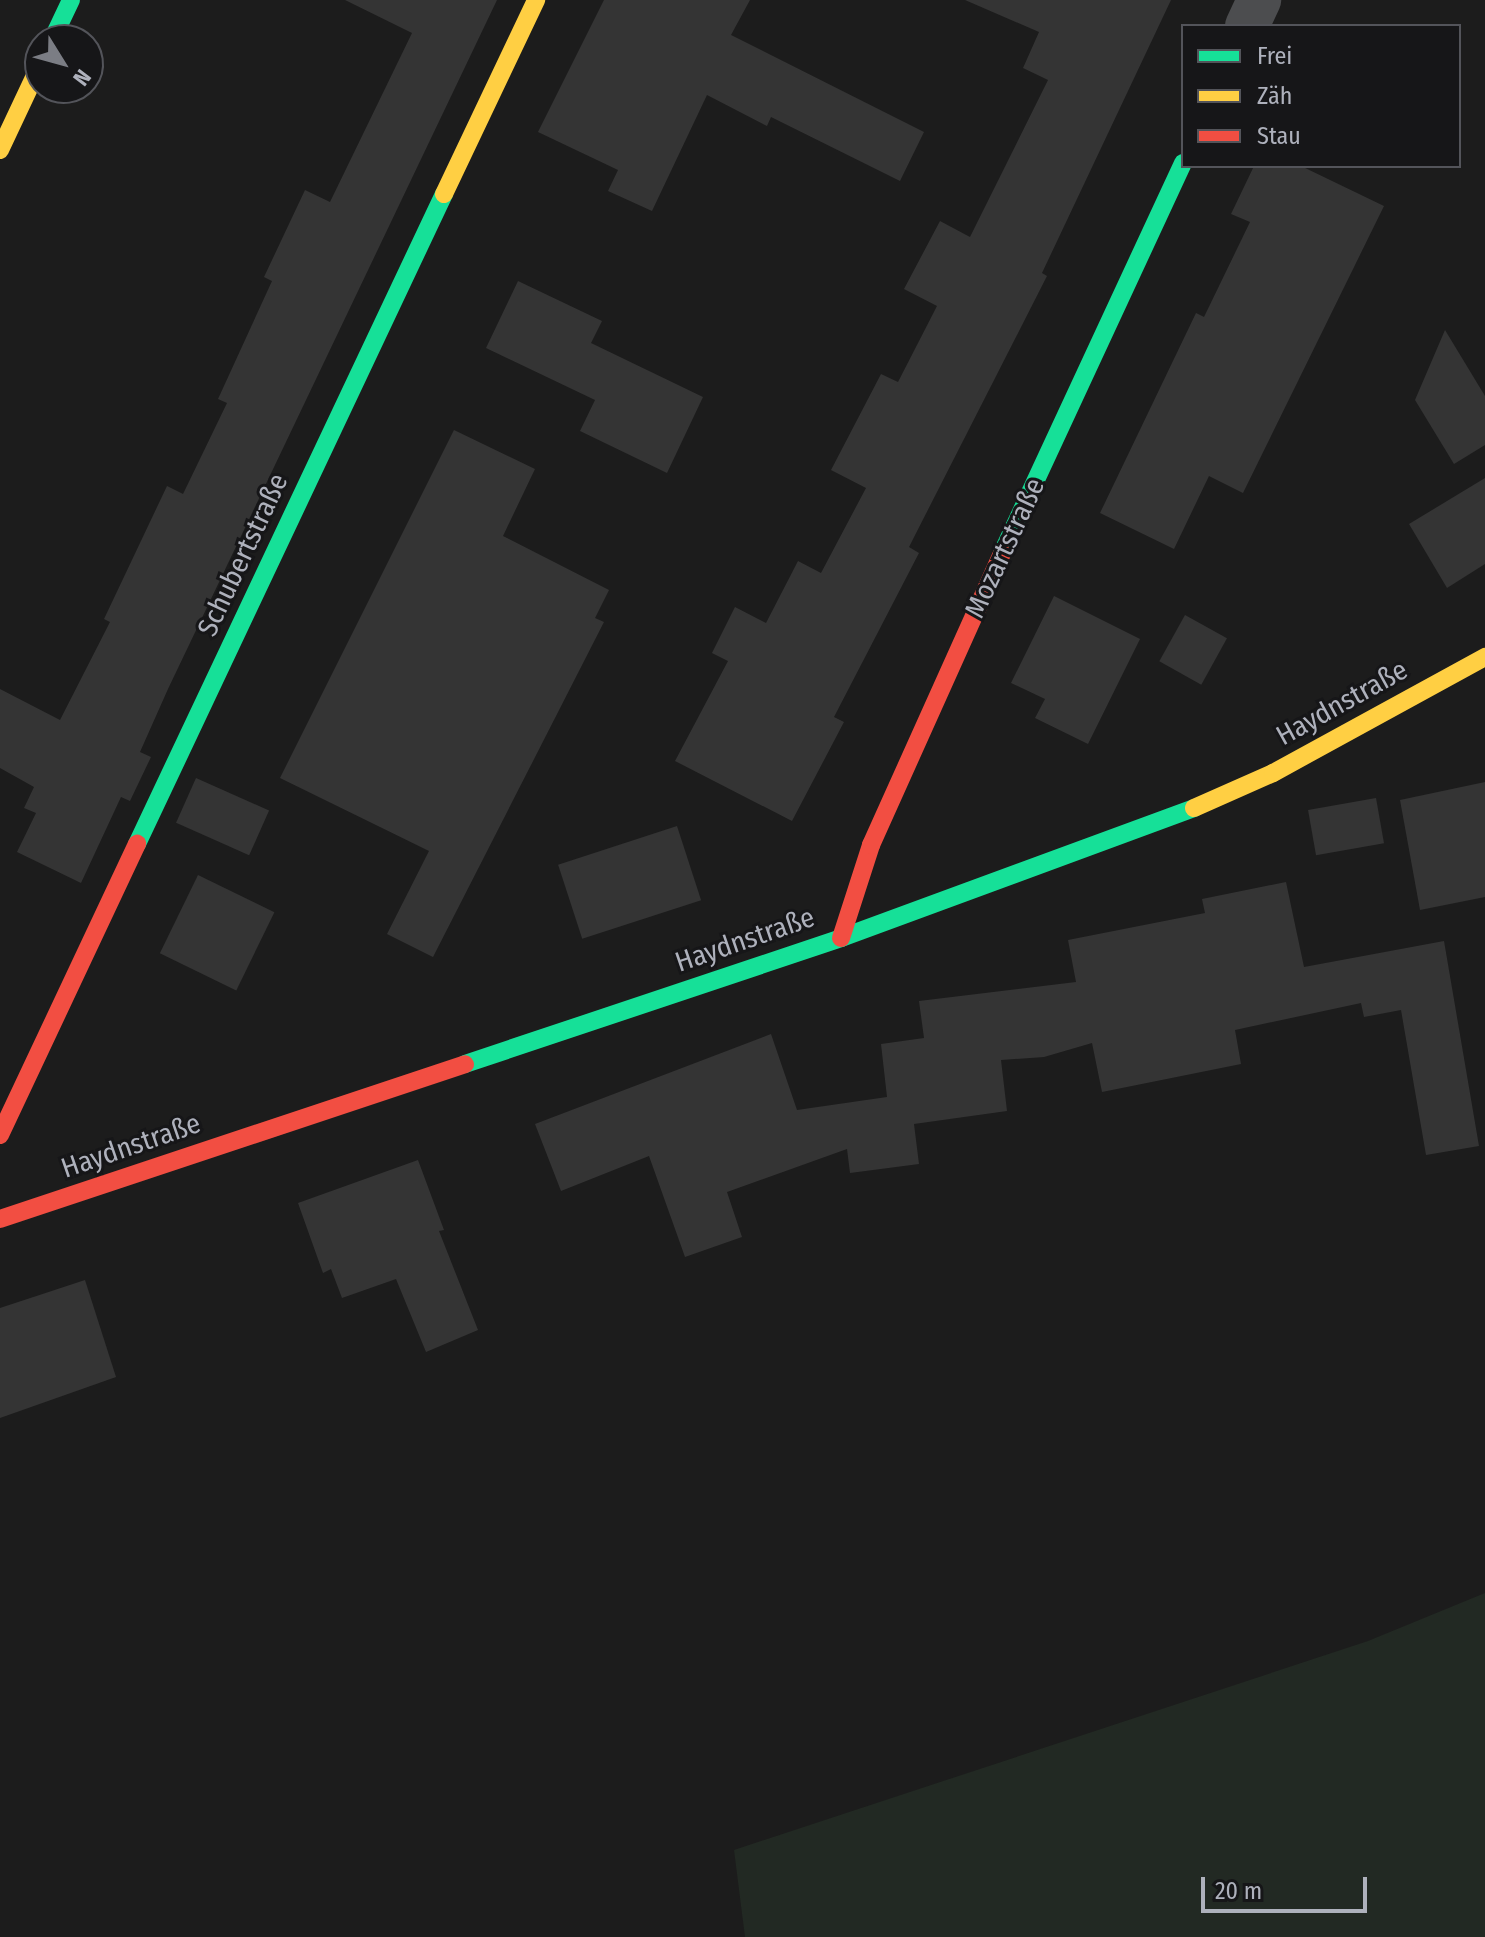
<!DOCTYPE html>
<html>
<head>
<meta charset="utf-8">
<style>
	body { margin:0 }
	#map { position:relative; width:1485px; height:1937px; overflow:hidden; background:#1c1c1c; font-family:"Fira Sans Condensed",sans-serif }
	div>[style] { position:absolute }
	.green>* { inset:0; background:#222923 }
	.building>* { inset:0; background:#343434; transform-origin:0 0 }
	.street>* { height:44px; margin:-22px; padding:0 22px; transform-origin:22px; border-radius:22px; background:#4c4d4f }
	.fast>* { height:18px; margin:-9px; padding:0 9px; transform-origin:9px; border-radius:9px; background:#16e098 }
	.slow>* { height:18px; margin:-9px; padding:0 9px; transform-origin:9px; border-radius:9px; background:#ffcf43 }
	.jam>* { height:18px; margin:-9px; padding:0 9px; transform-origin:9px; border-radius:9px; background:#f24e42 }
	span { translate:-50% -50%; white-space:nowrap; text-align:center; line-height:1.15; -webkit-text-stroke:6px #161618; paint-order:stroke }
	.street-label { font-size:28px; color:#aeb1bc }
	.legend { position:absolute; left:1181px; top:24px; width:280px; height:144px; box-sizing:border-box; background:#161618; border:2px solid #53545a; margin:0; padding:10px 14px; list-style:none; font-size:24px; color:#aeb1bc }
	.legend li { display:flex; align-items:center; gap:16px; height:40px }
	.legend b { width:40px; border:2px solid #53545a }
	.north { position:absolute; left:24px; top:24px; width:80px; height:80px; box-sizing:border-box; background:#161618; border:2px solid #53545a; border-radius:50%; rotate:127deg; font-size:22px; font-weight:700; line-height:32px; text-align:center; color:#aeb1bc }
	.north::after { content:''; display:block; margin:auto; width:28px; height:36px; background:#7b7d84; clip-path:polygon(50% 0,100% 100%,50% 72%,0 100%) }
	.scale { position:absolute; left:1201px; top:1877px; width:166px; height:36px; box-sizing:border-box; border:4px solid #aeb1bc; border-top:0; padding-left:10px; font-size:24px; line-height:28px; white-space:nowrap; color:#aeb1bc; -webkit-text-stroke:6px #161618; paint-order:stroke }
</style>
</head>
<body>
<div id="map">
	<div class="green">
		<div style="clip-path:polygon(1485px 1593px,1485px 1937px,745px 1937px,734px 1850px,1368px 1641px)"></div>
	</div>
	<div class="building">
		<div style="clip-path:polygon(345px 0,497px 0,168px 689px,140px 752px,151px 757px,130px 801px,121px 797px,81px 883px,17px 852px,36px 813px,24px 808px,34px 787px,0 768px,0 689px,60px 720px,110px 622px,104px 619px,167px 486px,183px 494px,227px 403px,218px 399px,272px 281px,264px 277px,305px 190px,330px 202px,412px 33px)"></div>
		<div style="clip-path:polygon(604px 0,750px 0,731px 35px,924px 132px,900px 181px,771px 117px,767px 126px,707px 95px,652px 211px,608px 191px,618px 170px,538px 132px)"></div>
		<div style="clip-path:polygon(965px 0,1171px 0,1042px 273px,1047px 276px,909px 547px,919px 553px,834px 717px,844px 722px,792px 821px,675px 761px,728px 661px,712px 653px,735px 607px,766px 623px,798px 561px,821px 573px,866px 488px,831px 470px,881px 374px,898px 382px,937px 306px,904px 289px,940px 221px,970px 237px,1048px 80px,1023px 68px,1039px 32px)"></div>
		<div style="clip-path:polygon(1254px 166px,1301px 166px,1384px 206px,1243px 493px,1209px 476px,1174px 549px,1100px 513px,1196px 313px,1204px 317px,1250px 222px,1231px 214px)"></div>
		<div style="clip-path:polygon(518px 281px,602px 321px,591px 343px,703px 397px,667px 473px,580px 431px,595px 400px,486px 348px)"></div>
		<div style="clip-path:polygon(1445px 330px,1485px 396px,1485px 445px,1454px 464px,1415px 400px)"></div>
		<div style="clip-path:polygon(454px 430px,535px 469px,503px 536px,609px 590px,595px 618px,604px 622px,433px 957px,387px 934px,429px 851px,280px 778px)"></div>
		<div style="clip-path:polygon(1485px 478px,1485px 564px,1447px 588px,1409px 524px)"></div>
		<div style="clip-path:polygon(1054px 596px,1140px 639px,1088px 744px,1035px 718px,1045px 699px,1011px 683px)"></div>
		<div style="left:1185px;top:615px;width:48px;height:53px;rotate:29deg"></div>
		<div style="left:196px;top:778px;width:80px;height:49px;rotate:24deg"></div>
		<div style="clip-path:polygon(1485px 782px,1485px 897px,1420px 910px,1400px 800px)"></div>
		<div style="left:1376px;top:798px;width:46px;height:69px;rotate:80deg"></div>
		<div style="left:677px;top:826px;width:78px;height:125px;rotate:72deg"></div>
		<div style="left:198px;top:875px;width:85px;height:87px;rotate:26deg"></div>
		<div style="clip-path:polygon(1286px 882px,1304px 967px,1444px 941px,1479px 1146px,1426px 1155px,1401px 1010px,1364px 1017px,1361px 1003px,1235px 1030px,1241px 1064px,1102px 1092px,1092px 1043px,1044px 1057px,1001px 1060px,1007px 1111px,914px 1124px,919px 1164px,850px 1173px,847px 1149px,727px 1192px,742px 1237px,685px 1257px,649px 1156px,561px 1191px,535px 1124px,771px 1034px,797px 1110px,887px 1097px,881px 1044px,924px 1038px,919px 1001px,1076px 982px,1068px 940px,1205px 913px,1202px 899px)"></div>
		<div style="clip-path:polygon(418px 1160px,444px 1230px,439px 1231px,478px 1330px,426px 1352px,396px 1279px,342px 1298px,331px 1269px,323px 1273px,298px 1203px)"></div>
		<div style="clip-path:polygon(85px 1280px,116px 1377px,0 1418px,0 1308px)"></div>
	</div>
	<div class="street">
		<div style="left:1247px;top:26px;width:29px;rotate:-65deg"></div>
	</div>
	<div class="fast">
		<div style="left:52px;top:40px;width:44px;rotate:-64.6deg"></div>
		<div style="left:1002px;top:553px;width:430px;rotate:-65.1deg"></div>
		<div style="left:137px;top:844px;width:719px;rotate:-64.72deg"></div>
		<div style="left:465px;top:1064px;width:397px;rotate:-18.5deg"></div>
		<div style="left:841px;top:938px;width:376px;rotate:-20.2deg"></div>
	</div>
	<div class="slow">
		<div style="left:0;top:150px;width:94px;rotate:-64.8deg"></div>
		<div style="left:444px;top:194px;width:215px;rotate:-64.6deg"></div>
		<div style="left:1194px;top:808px;width:86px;rotate:-23.9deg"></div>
		<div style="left:1273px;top:773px;width:242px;rotate:-28.7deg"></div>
	</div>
	<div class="jam">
		<div style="left:841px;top:938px;width:98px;rotate:-72.1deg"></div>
		<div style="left:871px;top:845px;width:320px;rotate:-65.8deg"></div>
		<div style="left:0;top:1135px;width:322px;rotate:-64.8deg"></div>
		<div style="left:0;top:1219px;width:490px;rotate:-18.4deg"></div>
	</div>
	<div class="street-label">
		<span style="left:1005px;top:548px;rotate:-65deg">Mozartstraße</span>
		<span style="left:243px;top:555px;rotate:-65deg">Schubertstraße</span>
		<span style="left:1342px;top:703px;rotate:-29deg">Haydnstraße</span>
		<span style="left:745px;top:940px;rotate:-19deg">Haydnstraße</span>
		<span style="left:131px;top:1146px;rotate:-19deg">Haydnstraße</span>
	</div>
	<ul class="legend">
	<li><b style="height:10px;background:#16e098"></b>Frei</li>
	<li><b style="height:10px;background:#ffcf43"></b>Zäh</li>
	<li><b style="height:10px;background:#f24e42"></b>Stau</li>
	</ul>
	<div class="north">N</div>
	<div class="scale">20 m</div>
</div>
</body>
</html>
